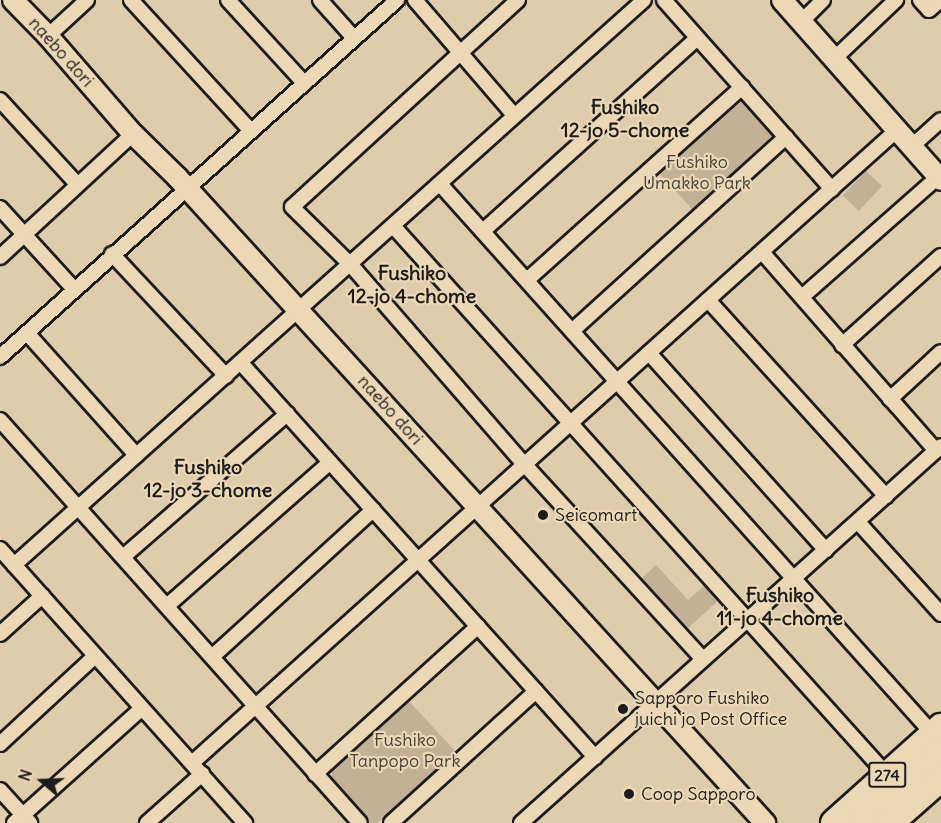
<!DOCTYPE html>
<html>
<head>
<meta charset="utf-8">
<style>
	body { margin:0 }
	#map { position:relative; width:941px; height:823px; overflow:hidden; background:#dfccad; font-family:Delius,sans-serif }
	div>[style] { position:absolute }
	.green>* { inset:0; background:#c2b197; transform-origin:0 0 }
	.roads { filter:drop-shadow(2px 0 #1c1c1c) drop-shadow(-2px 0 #1c1c1c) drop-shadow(0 2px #1c1c1c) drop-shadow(0 -2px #1c1c1c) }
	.street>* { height:14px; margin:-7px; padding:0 7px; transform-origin:7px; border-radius:7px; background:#ecd7b6 }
	.secondary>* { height:20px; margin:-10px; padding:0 10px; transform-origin:10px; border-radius:10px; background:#ecd7b6 }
	.highway>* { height:26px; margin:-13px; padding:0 13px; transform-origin:13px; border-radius:13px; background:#ecd7b6 }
	.dots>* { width:16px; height:16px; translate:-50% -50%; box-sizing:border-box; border:3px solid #ecd7b6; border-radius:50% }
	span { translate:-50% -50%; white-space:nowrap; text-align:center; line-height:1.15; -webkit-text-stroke:4.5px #ecd7b6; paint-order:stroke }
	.shield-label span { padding:2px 4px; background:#ecd7b6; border:2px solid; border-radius:4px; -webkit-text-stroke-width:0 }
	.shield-label { font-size:16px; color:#1c1c1c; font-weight:700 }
	.street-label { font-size:18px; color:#1c1c1c }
	.park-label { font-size:18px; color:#46413b }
	.poi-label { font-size:18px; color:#1c1c1c }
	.left { translate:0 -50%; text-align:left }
	.neighbourhood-label { font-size:20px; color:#1c1c1c; font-weight:700 }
	.north { position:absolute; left:12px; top:751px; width:60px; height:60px; -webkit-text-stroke:4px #ecd7b6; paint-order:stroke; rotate:289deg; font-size:16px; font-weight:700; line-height:24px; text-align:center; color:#1c1c1c }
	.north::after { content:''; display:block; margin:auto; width:21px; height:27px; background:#1c1c1c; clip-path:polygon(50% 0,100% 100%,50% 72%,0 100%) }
</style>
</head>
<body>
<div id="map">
	<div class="green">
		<div style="clip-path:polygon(743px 101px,774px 135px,773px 140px,694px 211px,658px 172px,737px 102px)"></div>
		<div style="left:866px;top:171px;width:22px;height:34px;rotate:43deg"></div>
		<div style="clip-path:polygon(656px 565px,688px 600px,706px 584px,720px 599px,685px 631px,640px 580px)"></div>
		<div style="clip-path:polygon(407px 699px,458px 754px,377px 823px,371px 823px,334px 787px,331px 768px)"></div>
	</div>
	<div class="roads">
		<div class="street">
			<div style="left:131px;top:0;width:178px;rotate:47.5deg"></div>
			<div style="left:228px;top:0;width:113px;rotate:47.5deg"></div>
			<div style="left:320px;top:0;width:51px;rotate:48.2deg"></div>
			<div style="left:415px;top:0;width:152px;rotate:49.3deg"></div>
			<div style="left:518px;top:0;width:306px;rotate:137.5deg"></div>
			<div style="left:292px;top:207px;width:81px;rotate:44.5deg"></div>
			<div style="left:350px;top:264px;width:267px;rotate:49deg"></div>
			<div style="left:525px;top:465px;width:263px;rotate:47.5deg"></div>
			<div style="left:664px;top:0;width:253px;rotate:48.4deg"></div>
			<div style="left:920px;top:0;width:13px;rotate:48deg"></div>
			<div style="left:929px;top:10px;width:15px;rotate:-42deg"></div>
			<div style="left:801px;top:22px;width:31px;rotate:-45deg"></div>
			<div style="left:48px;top:36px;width:53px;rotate:-42.7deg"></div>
			<div style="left:834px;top:59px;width:86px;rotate:-43.6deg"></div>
			<div style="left:0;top:100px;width:115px;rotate:47.5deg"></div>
			<div style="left:911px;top:147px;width:40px;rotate:-42deg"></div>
			<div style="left:440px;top:184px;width:739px;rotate:48.13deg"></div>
			<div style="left:0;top:208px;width:110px;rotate:47.6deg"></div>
			<div style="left:394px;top:227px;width:737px;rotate:48.02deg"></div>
			<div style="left:483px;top:231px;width:288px;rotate:-42deg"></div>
			<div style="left:762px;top:252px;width:264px;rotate:48.8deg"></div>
			<div style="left:112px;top:254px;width:167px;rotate:46.9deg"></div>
			<div style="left:0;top:257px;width:181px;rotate:-42.8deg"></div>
			<div style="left:527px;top:280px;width:289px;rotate:-41.9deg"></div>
			<div style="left:803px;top:296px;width:180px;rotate:-41.4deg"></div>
			<div style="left:708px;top:300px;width:265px;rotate:47.8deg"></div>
			<div style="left:572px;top:331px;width:289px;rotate:-42.2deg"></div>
			<div style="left:27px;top:333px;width:164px;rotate:48.2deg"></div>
			<div style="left:842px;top:345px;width:133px;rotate:-42deg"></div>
			<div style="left:649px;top:353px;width:265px;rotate:48.1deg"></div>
			<div style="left:0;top:357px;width:534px;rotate:-41.96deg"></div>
			<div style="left:241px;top:363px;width:530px;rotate:48.06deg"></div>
			<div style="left:890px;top:399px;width:69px;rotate:-42.7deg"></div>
			<div style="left:0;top:420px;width:540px;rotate:48.23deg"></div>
			<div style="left:858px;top:522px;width:124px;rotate:47.9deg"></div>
			<div style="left:0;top:549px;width:368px;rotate:48.2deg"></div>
			<div style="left:123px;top:557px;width:218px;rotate:-41.1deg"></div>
			<div style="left:14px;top:565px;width:846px;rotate:-41.89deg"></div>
			<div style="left:168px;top:605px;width:216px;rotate:-41.4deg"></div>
			<div style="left:0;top:634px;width:57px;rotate:-42.1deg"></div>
			<div style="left:213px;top:656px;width:217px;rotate:-42.4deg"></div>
			<div style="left:0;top:744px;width:129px;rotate:-42.8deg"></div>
			<div style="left:192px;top:763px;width:946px;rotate:-41.92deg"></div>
			<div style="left:315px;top:774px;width:220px;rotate:-42.2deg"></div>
			<div style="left:0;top:790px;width:45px;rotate:47.7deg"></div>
			<div style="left:14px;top:823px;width:172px;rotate:-41.9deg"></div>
			<div style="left:147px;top:823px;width:74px;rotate:-41.7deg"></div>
			<div style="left:391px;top:823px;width:196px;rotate:-42.3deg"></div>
			<div style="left:521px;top:823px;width:564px;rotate:-41.91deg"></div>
		</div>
		<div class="secondary">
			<div style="left:13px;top:0;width:50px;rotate:45.8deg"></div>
			<div style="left:48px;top:36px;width:130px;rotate:49.1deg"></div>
			<div style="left:133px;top:134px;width:62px;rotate:44.3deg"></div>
			<div style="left:177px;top:177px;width:874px;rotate:47.69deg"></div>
			<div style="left:782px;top:0;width:240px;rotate:48.5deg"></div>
		</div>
		<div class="highway">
			<div style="left:834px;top:823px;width:144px;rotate:-41.9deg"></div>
			<div style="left:862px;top:823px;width:106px;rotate:-41.9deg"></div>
			<div style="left:890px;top:823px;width:68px;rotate:-41.4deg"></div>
		</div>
	</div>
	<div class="dots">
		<div style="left:543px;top:515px;background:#1c1c1c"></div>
		<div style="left:623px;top:709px;background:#1c1c1c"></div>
		<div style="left:629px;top:794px;background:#1c1c1c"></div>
	</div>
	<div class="shield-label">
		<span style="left:887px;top:775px">274</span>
	</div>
	<div class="street-label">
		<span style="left:61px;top:52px;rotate:48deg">naebo dori</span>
		<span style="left:390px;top:410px;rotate:48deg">naebo dori</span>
	</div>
	<div class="park-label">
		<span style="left:697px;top:173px">Fushiko<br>Umakko Park</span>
		<span style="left:405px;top:751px">Fushiko<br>Tanpopo Park</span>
	</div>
	<div class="poi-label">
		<span class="left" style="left:555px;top:515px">Seicomart</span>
		<span class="left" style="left:635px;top:709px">Sapporo Fushiko<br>juichi jo Post Office</span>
		<span class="left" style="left:641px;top:794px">Coop Sapporo</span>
	</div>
	<div class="neighbourhood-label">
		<span style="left:625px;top:118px">Fushiko<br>12-jo 5-chome</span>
		<span style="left:412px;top:284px">Fushiko<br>12-jo 4-chome</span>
		<span style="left:208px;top:478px">Fushiko<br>12-jo 3-chome</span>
		<span style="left:780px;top:606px">Fushiko<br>11-jo 4-chome</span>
	</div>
	<div class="north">N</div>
</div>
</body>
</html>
